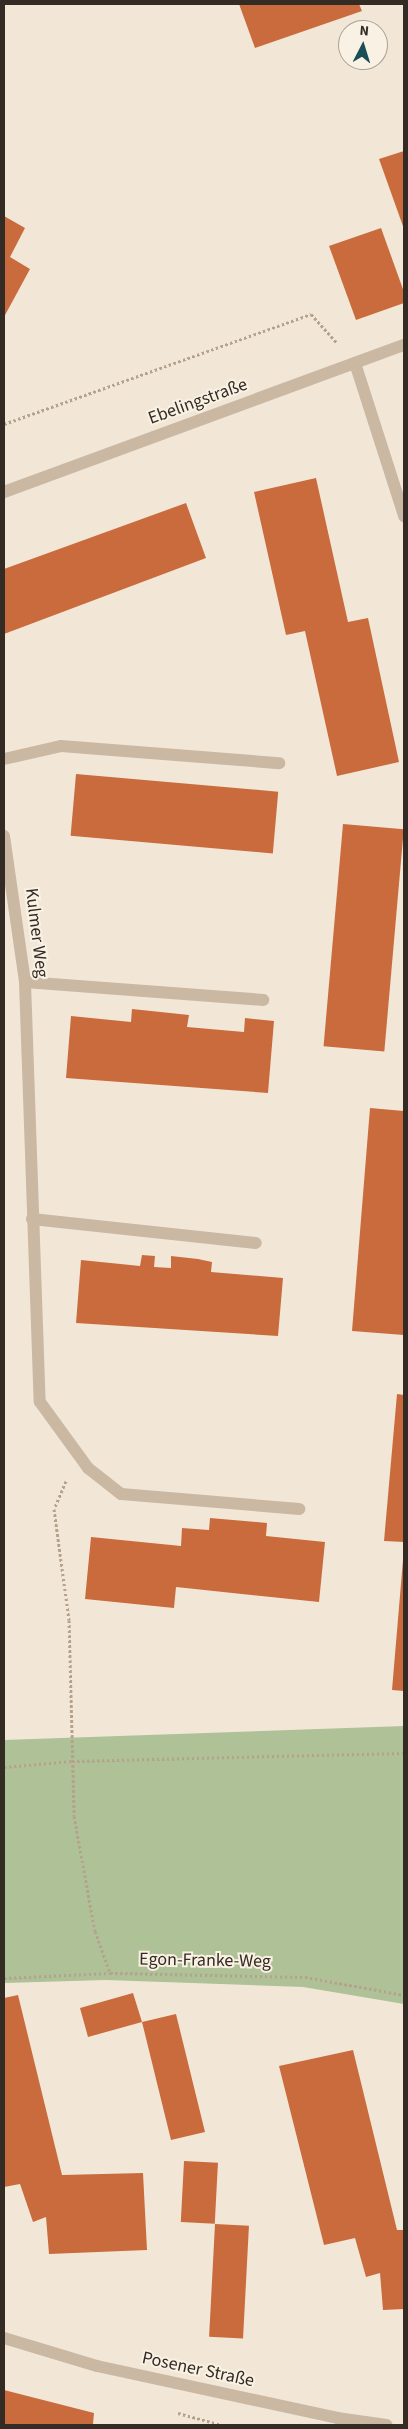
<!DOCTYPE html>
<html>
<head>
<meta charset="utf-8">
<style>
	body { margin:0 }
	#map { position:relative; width:408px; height:2429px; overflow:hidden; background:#f2e7d7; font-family:"Source Sans 3",sans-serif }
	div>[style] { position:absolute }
	.green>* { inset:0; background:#afc197 }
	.building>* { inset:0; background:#ca6b3d; transform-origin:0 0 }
	.path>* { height:3px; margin-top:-1.5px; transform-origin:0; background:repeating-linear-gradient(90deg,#b5a28d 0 2.5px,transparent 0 5px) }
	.minor>* { height:12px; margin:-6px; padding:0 6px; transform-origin:6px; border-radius:6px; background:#cab8a3 }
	span { translate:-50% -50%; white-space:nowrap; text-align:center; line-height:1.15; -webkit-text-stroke:4px #f9f1e3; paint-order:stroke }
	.street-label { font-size:18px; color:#342b25 }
	.frame { position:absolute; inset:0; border:5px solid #342b25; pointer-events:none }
	.north { position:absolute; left:338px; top:20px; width:50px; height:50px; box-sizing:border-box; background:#f9f1e3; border:1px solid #aaa297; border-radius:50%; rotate:5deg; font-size:14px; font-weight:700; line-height:20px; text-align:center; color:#342b25 }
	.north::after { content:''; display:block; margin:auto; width:18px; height:22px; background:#1a4e57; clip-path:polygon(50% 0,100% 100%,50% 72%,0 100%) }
</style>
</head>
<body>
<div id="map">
	<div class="green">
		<div style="clip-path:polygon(404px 1726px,404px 2004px,303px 1987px,106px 1980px,4px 1983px,4px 1740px)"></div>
	</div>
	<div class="building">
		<div style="clip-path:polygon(239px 4px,359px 4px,362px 11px,255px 48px)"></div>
		<div style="clip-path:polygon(404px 151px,404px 229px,379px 159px)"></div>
		<div style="clip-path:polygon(4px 216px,25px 228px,10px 257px,30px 269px,4px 317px)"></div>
		<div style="clip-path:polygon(381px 228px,404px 292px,404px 303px,356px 320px,329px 246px)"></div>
		<div style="clip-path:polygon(316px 478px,348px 622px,368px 618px,399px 762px,337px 776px,305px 631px,286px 635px,254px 492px)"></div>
		<div style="clip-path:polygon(186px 503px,206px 558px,4px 634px,4px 569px)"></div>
		<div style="left:76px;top:774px;width:203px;height:62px;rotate:5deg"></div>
		<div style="left:343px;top:824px;width:61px;height:223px;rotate:5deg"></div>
		<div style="clip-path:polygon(132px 1009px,189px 1015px,187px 1027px,244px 1032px,245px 1018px,274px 1021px,268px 1093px,66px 1078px,71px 1016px,131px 1022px)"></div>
		<div style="clip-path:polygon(370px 1108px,404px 1111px,404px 1335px,352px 1331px)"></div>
		<div style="clip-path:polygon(142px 1255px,155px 1256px,154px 1267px,171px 1268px,171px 1256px,198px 1259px,212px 1262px,211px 1272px,283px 1278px,278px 1336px,76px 1323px,81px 1260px,140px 1266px)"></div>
		<div style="clip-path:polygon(397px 1394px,404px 1395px,404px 1542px,384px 1541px)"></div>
		<div style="clip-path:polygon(210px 1518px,267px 1523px,266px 1536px,325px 1542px,319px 1602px,176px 1587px,174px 1608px,85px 1599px,91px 1537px,181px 1546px,182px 1528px,209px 1530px)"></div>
		<div style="clip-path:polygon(403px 1560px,404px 1560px,404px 1691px,392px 1690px)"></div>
		<div style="clip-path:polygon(133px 1993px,142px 2022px,176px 2014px,205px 2132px,171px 2140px,142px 2022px,88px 2037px,80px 2008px)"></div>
		<div style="clip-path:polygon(18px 1995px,62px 2175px,143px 2173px,147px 2250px,49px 2254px,46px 2217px,33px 2222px,20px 2184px,4px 2187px,4px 1998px)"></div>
		<div style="clip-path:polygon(353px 2050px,397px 2230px,404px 2230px,404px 2309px,383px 2310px,380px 2273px,366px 2277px,355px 2238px,324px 2245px,279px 2066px)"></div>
		<div style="left:184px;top:2161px;width:34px;height:61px;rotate:3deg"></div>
		<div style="left:215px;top:2224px;width:34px;height:113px;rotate:3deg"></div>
		<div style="clip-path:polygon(4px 2390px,94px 2413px,93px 2424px,97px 2425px,4px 2425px)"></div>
	</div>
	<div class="path">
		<div style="left:4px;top:424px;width:326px;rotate:-19.7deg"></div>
		<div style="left:311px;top:314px;width:38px;rotate:48deg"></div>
		<div style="left:66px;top:1481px;width:30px;rotate:113deg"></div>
		<div style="left:54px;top:1509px;width:112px;rotate:82.3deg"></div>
		<div style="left:69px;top:1620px;width:196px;rotate:88.5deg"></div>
		<div style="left:74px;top:1816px;width:117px;rotate:79.7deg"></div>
		<div style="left:95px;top:1931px;width:45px;rotate:70.3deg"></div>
		<div style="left:4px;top:1767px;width:68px;rotate:-5deg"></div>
		<div style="left:72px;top:1761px;width:332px;rotate:-1.4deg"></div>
		<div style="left:4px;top:1978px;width:106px;rotate:-2.7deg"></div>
		<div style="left:110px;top:1973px;width:195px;rotate:1.2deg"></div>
		<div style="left:305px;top:1977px;width:101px;rotate:10.3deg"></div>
		<div style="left:178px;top:2413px;width:46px;rotate:15.3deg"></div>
	</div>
	<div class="minor">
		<div style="left:355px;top:363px;width:161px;rotate:72.2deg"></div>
		<div style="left:4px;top:492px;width:426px;rotate:-20.2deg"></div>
		<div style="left:4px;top:759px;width:58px;rotate:-12.8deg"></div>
		<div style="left:61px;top:746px;width:219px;rotate:4.5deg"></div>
		<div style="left:4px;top:836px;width:148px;rotate:81.8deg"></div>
		<div style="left:25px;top:982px;width:420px;rotate:88deg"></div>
		<div style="left:40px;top:1402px;width:82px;rotate:54deg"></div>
		<div style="left:88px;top:1468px;width:42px;rotate:38.2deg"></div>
		<div style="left:121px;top:1494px;width:179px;rotate:4.8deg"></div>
		<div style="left:25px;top:982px;width:239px;rotate:4.3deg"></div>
		<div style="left:32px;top:1219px;width:225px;rotate:6.1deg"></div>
		<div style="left:4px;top:2338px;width:97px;rotate:16.8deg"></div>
		<div style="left:97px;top:2366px;width:246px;rotate:12.2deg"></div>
		<div style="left:337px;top:2418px;width:50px;rotate:8deg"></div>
	</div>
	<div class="street-label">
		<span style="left:198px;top:402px;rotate:-20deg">Ebelingstraße</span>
		<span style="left:36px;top:933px;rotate:83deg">Kulmer Weg</span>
		<span style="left:205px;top:1961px;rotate:1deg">Egon-Franke-Weg</span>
		<span style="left:198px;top:2370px;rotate:12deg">Posener Straße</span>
	</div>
	<div class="frame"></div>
	<div class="north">N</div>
</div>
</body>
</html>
